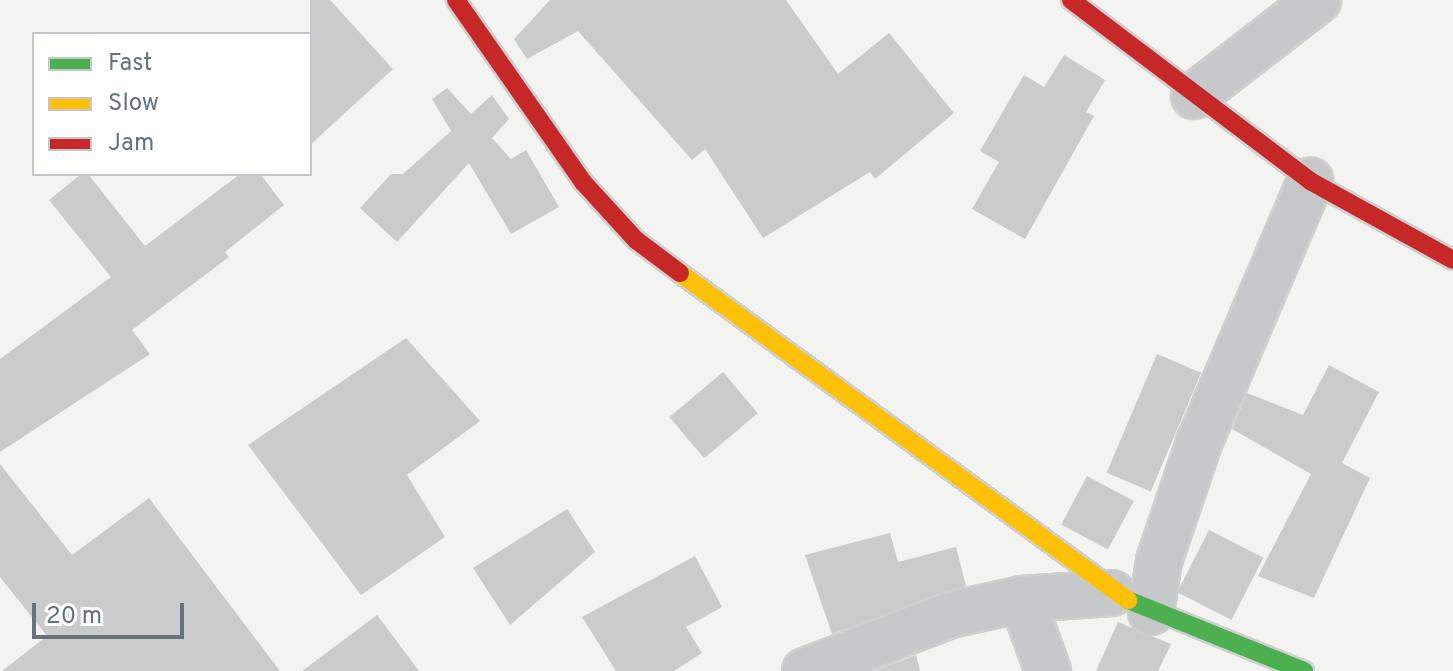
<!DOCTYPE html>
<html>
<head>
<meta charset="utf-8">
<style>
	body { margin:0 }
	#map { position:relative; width:1453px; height:671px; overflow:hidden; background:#f3f3f1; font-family:Overpass,sans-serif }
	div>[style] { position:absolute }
	.building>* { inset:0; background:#cacbcb; transform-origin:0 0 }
	.roads { filter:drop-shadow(2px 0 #cfcfcf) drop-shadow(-2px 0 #cfcfcf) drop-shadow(0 2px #cfcfcf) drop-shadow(0 -2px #cfcfcf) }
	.street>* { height:44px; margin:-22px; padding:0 22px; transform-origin:22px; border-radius:22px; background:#c7c8c9 }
	.fast>* { height:18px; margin:-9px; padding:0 9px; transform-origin:9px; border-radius:9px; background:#4caf50 }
	.slow>* { height:18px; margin:-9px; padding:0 9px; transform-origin:9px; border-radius:9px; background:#ffc107 }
	.jam>* { height:18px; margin:-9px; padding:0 9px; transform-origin:9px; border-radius:9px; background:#c62828 }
	span { translate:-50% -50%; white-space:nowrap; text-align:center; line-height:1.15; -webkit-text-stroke:8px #fff; paint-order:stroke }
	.legend { position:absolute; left:32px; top:32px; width:280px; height:144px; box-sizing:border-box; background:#fff; border:2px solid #c1c7cc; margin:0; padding:10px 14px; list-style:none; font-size:24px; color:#65737f }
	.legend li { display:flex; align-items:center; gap:16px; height:40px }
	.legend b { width:40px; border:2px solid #c1c7cc }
	.scale { position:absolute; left:32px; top:603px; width:152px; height:36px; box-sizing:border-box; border:4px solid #65737f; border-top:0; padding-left:10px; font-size:24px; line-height:28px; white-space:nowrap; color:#65737f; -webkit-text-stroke:6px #fff; paint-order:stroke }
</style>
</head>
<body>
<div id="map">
	<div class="building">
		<div style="clip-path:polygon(310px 0,330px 0,393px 69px,310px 145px)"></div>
		<div style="clip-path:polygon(550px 0,786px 0,838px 74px,889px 33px,954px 113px,875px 179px,870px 172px,763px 238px,705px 149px,692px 160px,578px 31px,527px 59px,514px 39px)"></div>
		<div style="clip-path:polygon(1064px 55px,1105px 80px,1086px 112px,1094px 116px,1025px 239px,972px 209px,999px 162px,980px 151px,1024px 75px,1044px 87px)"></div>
		<div style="clip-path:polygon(447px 88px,471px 114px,492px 95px,509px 119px,492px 138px,511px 159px,526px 150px,559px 207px,511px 234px,469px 163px,397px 242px,360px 208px,391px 174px,403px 174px,451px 131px,432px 99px)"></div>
		<div style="clip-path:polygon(81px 174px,88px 174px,145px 246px,240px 174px,260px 174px,284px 205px,225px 252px,229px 257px,132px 330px,150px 354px,0 452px,0 359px,111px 277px,49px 200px)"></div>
		<div style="clip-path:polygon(406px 338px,480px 421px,407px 475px,445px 537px,361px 595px,248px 445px)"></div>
		<div style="left:1157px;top:354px;width:48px;height:129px;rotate:23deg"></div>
		<div style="clip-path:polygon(1329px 365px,1379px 392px,1342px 463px,1370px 478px,1314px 598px,1258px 576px,1311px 474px,1232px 429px,1247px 393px,1303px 415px)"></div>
		<div style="left:723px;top:372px;width:54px;height:70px;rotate:50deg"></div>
		<div style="clip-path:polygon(0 464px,72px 555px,149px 498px,280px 671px,2px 671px,47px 636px,0 577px)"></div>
		<div style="left:1087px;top:476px;width:53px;height:55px;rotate:28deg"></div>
		<div style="clip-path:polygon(567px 509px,595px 552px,510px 625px,473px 568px)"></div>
		<div style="left:1209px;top:530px;width:61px;height:70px;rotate:27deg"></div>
		<div style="clip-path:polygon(890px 533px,898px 562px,956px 547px,966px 586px,832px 634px,805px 555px)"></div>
		<div style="clip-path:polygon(695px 556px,722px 607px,686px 627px,702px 653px,674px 671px,616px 671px,582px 617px)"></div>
		<div style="clip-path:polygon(377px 615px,419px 671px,302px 671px)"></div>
		<div style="clip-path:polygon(1118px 622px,1171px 644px,1158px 671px,1096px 671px)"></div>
		<div style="clip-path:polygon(916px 655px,920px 671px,874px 671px)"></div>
	</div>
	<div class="roads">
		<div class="street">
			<div style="left:1194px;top:96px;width:157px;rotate:-37.7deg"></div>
			<div style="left:1022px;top:599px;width:77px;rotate:70.1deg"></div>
			<div style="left:1151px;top:612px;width:52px;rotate:-81.1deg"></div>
			<div style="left:1159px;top:561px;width:125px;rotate:-71.3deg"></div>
			<div style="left:1199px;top:443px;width:285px;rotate:-67deg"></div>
			<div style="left:805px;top:671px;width:155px;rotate:-21.1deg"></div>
			<div style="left:950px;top:615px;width:74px;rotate:-12.5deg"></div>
			<div style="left:1022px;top:599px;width:90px;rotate:-3.8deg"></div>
		</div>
		<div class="fast">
			<div style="left:1128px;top:600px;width:190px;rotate:22deg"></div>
		</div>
		<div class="slow">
			<div style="left:680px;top:273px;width:555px;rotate:36.13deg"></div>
		</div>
		<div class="jam">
			<div style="left:456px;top:0;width:222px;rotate:55.1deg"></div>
			<div style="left:583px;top:182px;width:79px;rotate:47.6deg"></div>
			<div style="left:636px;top:240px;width:55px;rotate:36.9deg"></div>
			<div style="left:1071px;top:0;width:300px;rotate:37.1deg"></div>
			<div style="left:1310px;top:181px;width:163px;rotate:28.9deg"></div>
		</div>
	</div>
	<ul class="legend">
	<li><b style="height:10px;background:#4caf50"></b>Fast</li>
	<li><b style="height:10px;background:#ffc107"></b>Slow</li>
	<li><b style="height:10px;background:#c62828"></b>Jam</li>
	</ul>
	<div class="scale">20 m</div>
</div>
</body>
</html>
